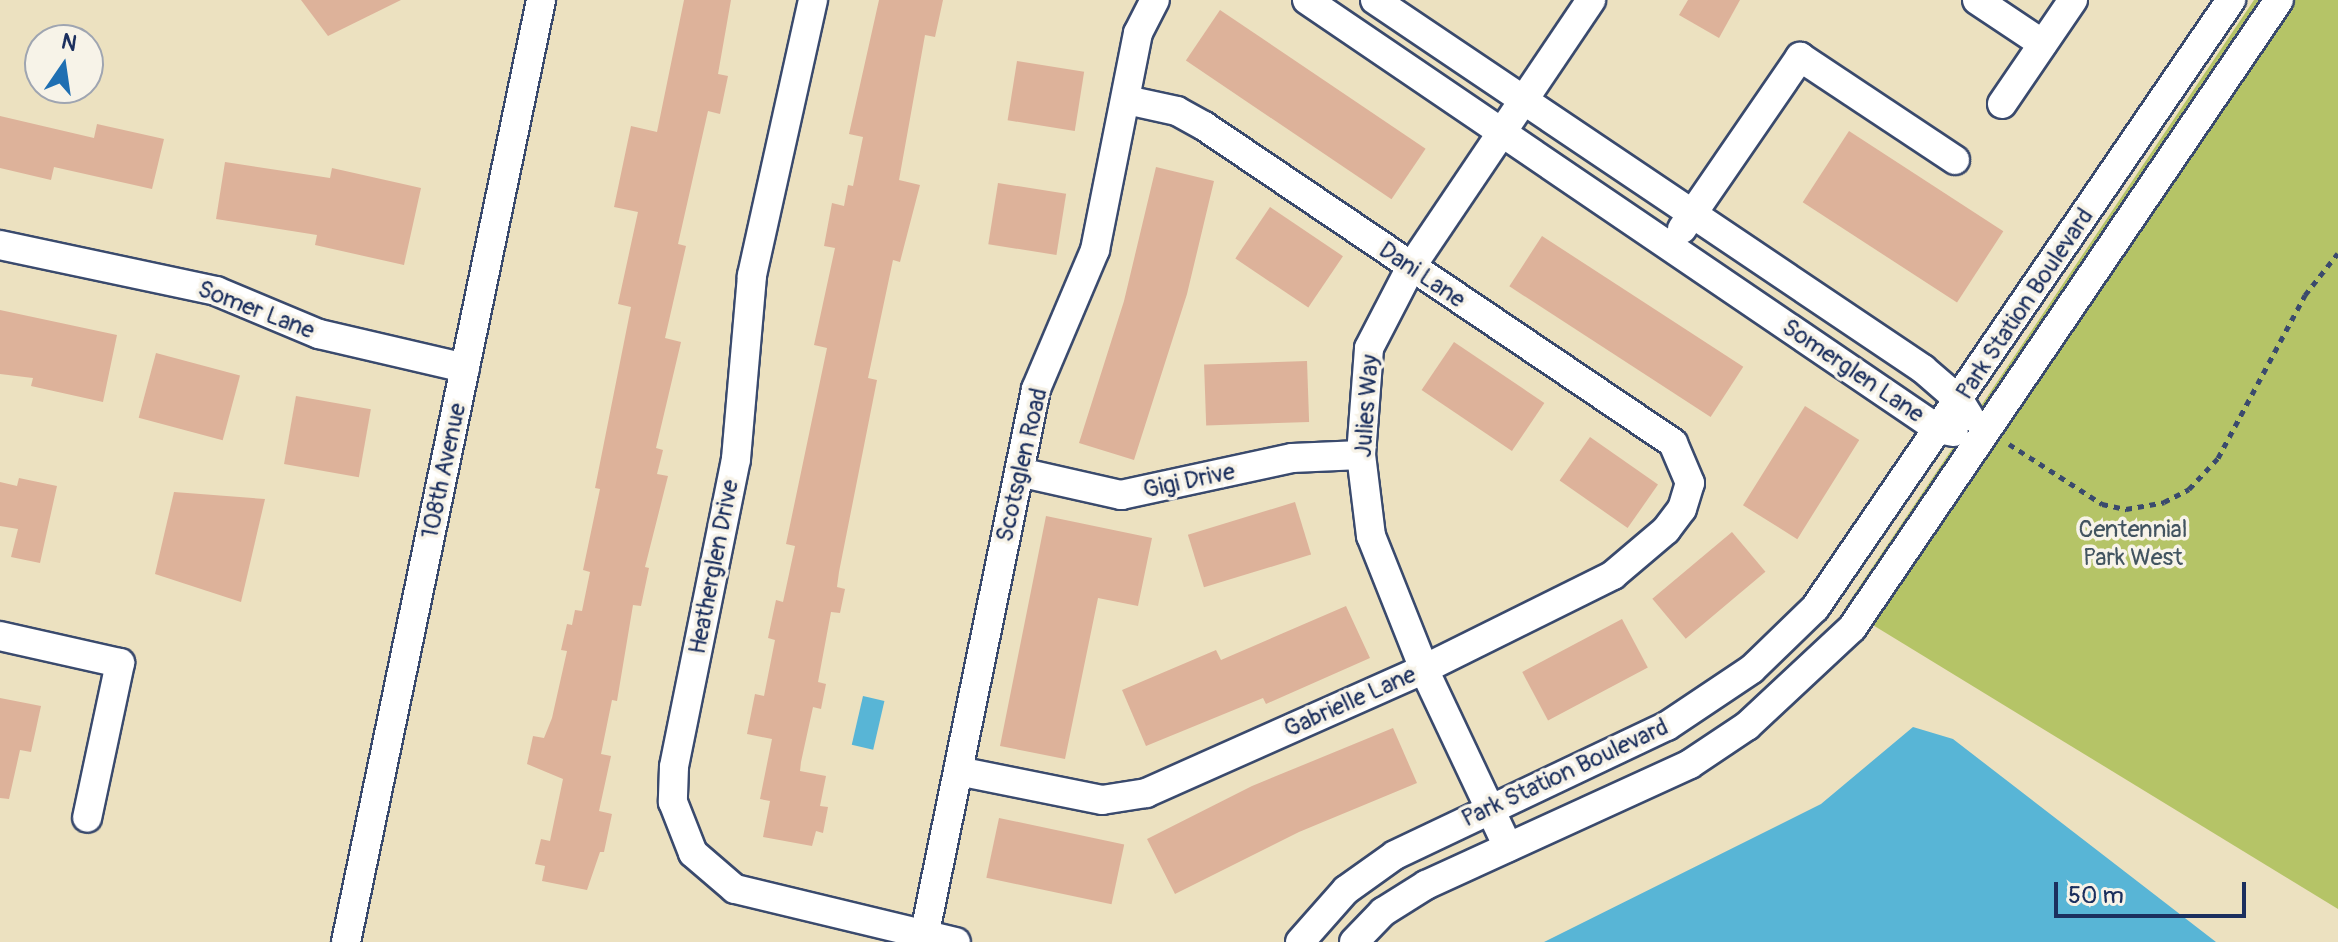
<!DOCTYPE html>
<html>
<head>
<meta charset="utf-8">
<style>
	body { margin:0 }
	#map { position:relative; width:2338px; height:942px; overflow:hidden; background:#ece1c0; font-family:Pangolin,sans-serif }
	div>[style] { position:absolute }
	.green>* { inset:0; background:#b5c467 }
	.water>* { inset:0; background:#58b5d6; transform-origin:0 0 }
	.building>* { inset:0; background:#ddb29a; transform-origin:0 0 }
	.path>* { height:5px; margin-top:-2.5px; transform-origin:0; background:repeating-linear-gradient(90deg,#3a4a6d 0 6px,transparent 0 12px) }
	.roads { filter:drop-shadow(2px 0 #3a4a6d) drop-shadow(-2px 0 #3a4a6d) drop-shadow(0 2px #3a4a6d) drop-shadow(0 -2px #3a4a6d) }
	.minor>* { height:28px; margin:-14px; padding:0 14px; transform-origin:14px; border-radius:14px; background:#fff }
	span { translate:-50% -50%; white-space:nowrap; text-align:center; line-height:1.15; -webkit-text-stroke:7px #f7f3e8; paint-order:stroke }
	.street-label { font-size:24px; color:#1b2f5e }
	.park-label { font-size:24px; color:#425460 }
	.north { position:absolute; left:24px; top:24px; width:80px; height:80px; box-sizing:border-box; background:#f7f3e8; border:2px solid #9fa5b1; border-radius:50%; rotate:13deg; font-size:22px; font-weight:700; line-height:32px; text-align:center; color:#1b2f5e }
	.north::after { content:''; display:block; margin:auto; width:28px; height:36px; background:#1f6fb2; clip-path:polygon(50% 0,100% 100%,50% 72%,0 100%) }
	.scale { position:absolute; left:2054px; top:882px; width:192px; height:36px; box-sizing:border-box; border:4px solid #1b2f5e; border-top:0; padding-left:10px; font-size:24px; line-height:28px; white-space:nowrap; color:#1b2f5e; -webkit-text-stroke:6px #f7f3e8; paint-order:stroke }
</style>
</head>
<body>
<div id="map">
	<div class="green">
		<div style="clip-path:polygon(2254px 0,2338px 0,2338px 909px,1845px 608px)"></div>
	</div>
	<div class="water">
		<div style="left:863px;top:696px;width:22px;height:50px;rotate:13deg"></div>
		<div style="clip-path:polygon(1913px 727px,1953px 739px,2216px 942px,1544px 942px,1821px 804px)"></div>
	</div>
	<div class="building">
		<div style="clip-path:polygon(301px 0,401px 0,328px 36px)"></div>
		<div style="clip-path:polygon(684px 0,731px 0,718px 74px,728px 76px,720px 114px,708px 111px,678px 244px,686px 246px,665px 338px,681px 342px,656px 448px,663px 450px,657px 474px,668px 476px,645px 567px,649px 568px,641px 606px,633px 605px,617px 701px,612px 700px,601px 754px,611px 756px,599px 811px,612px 814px,604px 852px,600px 852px,587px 890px,542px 881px,545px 866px,535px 864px,541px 839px,550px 841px,563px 779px,527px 764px,533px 736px,544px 738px,552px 718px,567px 651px,561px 650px,567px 624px,572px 625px,575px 610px,582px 611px,590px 572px,583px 570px,600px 489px,595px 488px,631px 307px,618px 304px,638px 212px,614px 207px,631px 126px,657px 132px)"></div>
		<div style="clip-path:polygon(879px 0,943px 0,935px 37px,925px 35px,899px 180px,920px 185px,900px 262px,893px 260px,868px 378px,877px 380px,839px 572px,837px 587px,845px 589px,840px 613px,831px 612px,818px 682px,826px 684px,821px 709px,813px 707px,801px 762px,800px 771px,826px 776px,820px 806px,828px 807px,823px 833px,816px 831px,812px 846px,763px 837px,770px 801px,760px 799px,772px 739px,747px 734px,755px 694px,764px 696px,775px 640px,768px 638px,776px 600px,783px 602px,795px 546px,786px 544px,827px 348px,814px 345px,835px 248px,824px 246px,832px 203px,844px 206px,848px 185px,853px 186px,863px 137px,849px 134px)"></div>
		<div style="clip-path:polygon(1688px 0,1740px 0,1719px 38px,1679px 15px)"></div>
		<div style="left:1220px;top:10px;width:248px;height:61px;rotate:34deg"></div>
		<div style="left:1017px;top:61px;width:68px;height:60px;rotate:9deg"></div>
		<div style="clip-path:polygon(0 116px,94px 138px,97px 124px,164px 139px,152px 189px,54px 167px,51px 180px,0 168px)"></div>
		<div style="left:1849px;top:131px;width:184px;height:85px;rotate:33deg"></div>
		<div style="clip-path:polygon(225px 162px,330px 178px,332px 168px,421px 188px,404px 265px,315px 245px,317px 235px,216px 219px)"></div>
		<div style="clip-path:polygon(1156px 167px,1214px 181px,1187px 294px,1134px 460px,1079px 443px,1124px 301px)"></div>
		<div style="left:998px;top:183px;width:69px;height:62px;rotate:9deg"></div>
		<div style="left:1270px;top:207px;width:88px;height:62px;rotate:34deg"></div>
		<div style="left:1542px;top:236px;width:240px;height:60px;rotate:33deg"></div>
		<div style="clip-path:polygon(0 310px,117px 335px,103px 402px,31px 386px,33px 378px,0 374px)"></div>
		<div style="left:1454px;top:342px;width:109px;height:58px;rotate:34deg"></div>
		<div style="left:156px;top:353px;width:87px;height:67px;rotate:15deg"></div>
		<div style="left:1307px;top:361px;width:61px;height:103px;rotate:88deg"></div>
		<div style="left:296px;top:396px;width:76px;height:69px;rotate:10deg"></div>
		<div style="left:1805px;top:406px;width:64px;height:117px;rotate:32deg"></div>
		<div style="left:1590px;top:437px;width:83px;height:53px;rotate:35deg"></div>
		<div style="clip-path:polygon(19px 478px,57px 486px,40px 563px,11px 557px,18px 529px,0 526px,0 482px,17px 486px)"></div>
		<div style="clip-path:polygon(174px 492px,265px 499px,241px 602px,155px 574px)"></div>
		<div style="left:1295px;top:502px;width:55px;height:112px;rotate:73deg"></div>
		<div style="clip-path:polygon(1046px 516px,1152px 538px,1138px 606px,1098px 598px,1065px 759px,1000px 746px)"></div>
		<div style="left:1732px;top:532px;width:52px;height:104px;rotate:50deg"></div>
		<div style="clip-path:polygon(1346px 606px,1370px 658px,1266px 704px,1263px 698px,1146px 746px,1122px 690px,1216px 650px,1221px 660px)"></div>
		<div style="left:1622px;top:619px;width:55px;height:113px;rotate:62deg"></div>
		<div style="clip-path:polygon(0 698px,41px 706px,31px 752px,20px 750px,9px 799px,0 798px)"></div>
		<div style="clip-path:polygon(1393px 728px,1417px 783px,1299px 832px,1175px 894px,1147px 839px,1252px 786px)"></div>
		<div style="left:999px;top:818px;width:128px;height:61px;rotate:12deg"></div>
	</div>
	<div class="path">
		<div style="left:2009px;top:444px;width:111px;rotate:32.8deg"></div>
		<div style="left:2102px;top:504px;width:25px;rotate:12deg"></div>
		<div style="left:2126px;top:509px;width:39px;rotate:-10deg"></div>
		<div style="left:2164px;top:502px;width:28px;rotate:-27deg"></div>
		<div style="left:2189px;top:489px;width:42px;rotate:-46.9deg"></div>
		<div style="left:2218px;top:458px;width:185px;rotate:-61.9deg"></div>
		<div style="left:2305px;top:295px;width:53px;rotate:-51.8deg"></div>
	</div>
	<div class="roads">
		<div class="minor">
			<div style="left:813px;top:0;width:283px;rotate:102.5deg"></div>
			<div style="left:752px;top:276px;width:184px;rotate:95deg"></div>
			<div style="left:736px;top:459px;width:314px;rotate:101.4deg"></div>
			<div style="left:674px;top:767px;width:35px;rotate:92deg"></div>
			<div style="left:673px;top:802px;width:55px;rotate:68.6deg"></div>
			<div style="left:693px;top:853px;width:55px;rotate:40.6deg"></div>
			<div style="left:735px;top:889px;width:227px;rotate:13.5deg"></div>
			<div style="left:1307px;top:0;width:763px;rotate:34.21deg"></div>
			<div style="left:1938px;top:429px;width:16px;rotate:11deg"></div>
			<div style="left:1375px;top:0;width:661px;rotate:33.95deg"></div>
			<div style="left:1923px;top:369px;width:48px;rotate:40.7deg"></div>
			<div style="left:1959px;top:400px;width:19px;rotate:58deg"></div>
			<div style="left:1977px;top:0;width:79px;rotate:33.7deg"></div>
			<div style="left:2002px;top:104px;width:126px;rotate:-55.7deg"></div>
			<div style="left:1682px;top:229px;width:209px;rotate:-55.5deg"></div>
			<div style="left:1800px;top:57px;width:186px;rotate:33.6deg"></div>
			<div style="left:0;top:245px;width:221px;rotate:12deg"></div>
			<div style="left:216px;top:291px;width:112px;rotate:22.7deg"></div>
			<div style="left:319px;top:334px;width:150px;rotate:13.1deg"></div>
			<div style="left:1019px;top:472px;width:105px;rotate:12.7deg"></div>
			<div style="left:1121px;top:495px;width:175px;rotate:-12.2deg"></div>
			<div style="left:1292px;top:458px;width:69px;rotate:-2.5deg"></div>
			<div style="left:0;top:636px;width:123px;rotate:12.7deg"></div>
			<div style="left:120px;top:663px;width:158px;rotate:102deg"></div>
			<div style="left:958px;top:771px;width:147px;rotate:11.4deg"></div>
			<div style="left:1102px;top:800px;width:45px;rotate:-9deg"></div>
			<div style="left:1146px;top:793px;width:304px;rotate:-24deg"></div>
			<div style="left:1424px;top:669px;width:211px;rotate:-26.4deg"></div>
			<div style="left:1613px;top:575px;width:70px;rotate:-40.3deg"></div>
			<div style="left:1666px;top:530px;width:26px;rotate:-53deg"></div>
			<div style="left:1682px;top:509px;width:27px;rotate:-73deg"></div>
			<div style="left:1690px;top:483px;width:43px;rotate:-113deg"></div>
			<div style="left:1673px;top:443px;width:566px;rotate:-145.94deg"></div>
			<div style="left:1204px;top:126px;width:31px;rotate:-151deg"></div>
			<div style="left:1177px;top:111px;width:51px;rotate:-167.6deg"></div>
			<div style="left:1508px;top:847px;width:197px;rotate:-115.3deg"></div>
			<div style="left:1424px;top:669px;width:143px;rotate:-111.7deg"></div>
			<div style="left:1371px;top:536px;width:82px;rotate:-97deg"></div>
			<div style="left:1361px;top:455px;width:107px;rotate:-85.7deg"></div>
			<div style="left:1369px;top:348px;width:91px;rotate:-62.6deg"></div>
			<div style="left:1411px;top:267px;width:322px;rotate:-56deg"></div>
			<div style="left:346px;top:942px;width:962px;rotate:-78.3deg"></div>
			<div style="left:923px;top:942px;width:564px;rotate:-78.45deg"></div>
			<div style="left:1036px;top:389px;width:151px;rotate:-67deg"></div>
			<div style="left:1095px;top:250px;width:221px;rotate:-78.8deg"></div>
			<div style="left:1138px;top:33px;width:37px;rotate:-63deg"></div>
			<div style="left:1300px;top:942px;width:69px;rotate:-48.5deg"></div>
			<div style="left:1346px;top:890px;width:60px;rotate:-35.5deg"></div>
			<div style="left:1395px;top:855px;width:301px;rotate:-25.4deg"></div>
			<div style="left:1667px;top:726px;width:102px;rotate:-33.8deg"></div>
			<div style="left:1752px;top:669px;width:88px;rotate:-44.1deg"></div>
			<div style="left:1815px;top:608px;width:737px;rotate:-55.62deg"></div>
			<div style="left:1354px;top:942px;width:42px;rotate:-46deg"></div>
			<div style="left:1383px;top:912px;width:51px;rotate:-32.1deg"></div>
			<div style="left:1426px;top:885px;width:290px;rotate:-24.6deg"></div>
			<div style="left:1690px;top:764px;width:69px;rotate:-33.7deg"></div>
			<div style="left:1747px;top:726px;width:144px;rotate:-43deg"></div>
			<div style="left:1852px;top:628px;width:759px;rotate:-55.79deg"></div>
		</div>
	</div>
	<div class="street-label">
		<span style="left:1422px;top:275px;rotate:34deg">Dani Lane</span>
		<span style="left:2025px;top:304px;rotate:-56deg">Park Station Boulevard</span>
		<span style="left:256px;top:310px;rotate:21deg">Somer Lane</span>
		<span style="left:1853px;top:371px;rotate:34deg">Somerglen Lane</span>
		<span style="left:1367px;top:406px;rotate:-86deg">Julies Way</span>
		<span style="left:1022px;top:465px;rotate:-77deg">Scotsglen Road</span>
		<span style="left:444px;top:471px;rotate:-78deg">108th Avenue</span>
		<span style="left:1189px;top:481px;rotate:-12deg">Gigi Drive</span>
		<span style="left:714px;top:567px;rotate:-79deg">Heatherglen Drive</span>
		<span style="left:1350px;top:702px;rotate:-24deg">Gabrielle Lane</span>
		<span style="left:1565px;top:773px;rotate:-25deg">Park Station Boulevard</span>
	</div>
	<div class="park-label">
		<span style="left:2133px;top:544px">Centennial<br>Park West</span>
	</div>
	<div class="north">N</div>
	<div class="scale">50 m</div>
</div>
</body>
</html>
